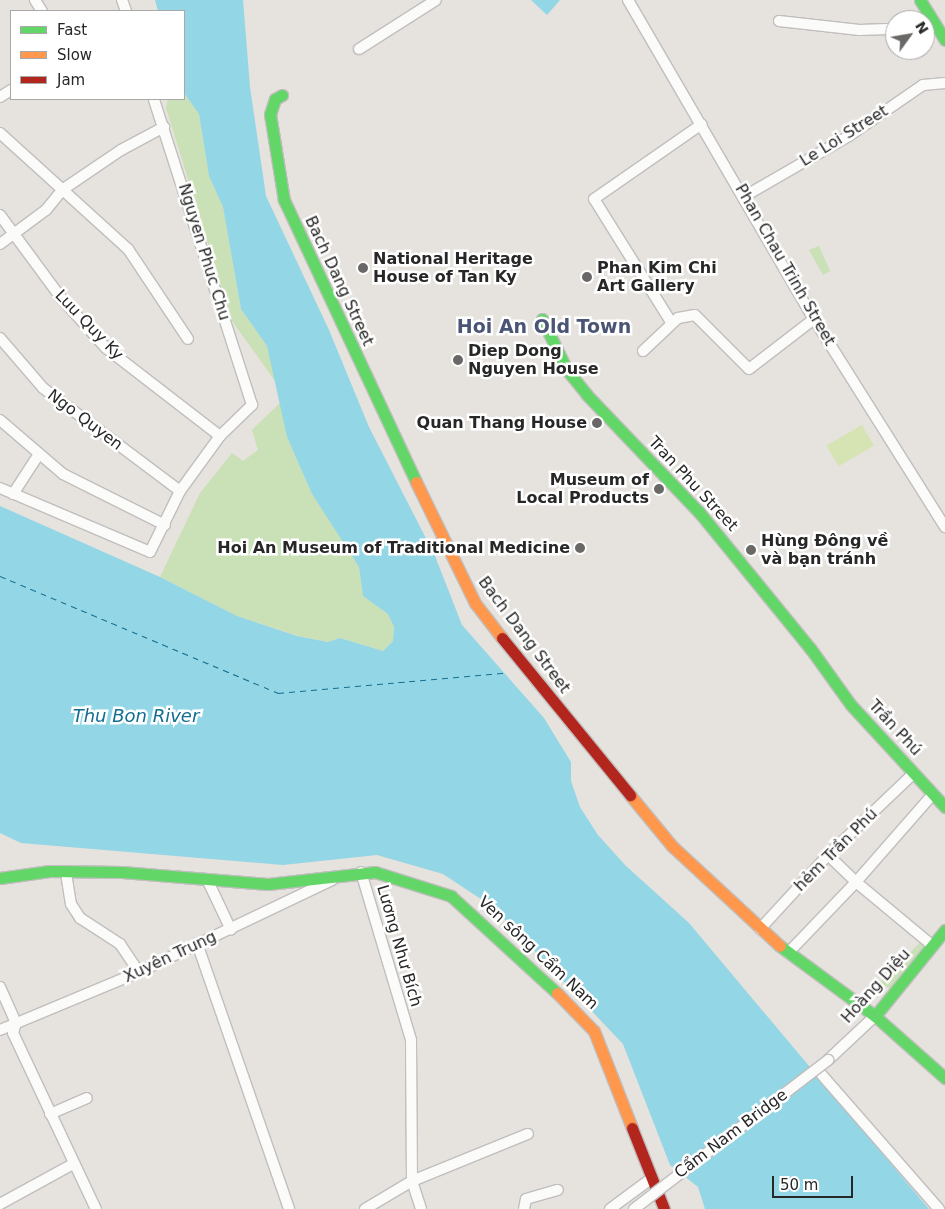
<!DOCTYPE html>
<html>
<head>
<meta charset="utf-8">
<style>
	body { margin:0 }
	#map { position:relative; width:945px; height:1209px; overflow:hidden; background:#e6e2dd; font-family:"DejaVu Sans",sans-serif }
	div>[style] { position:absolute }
	.green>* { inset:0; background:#cae0b6 }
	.pitch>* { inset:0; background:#d6e4b4; transform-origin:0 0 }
	.water>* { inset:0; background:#93d6e5 }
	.ferry>* { height:1px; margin-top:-0.5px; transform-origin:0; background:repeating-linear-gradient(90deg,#126e91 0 6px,transparent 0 11px) }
	.roads { filter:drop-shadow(1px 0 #c0bebe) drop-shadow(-1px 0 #c0bebe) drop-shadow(0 1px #c0bebe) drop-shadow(0 -1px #c0bebe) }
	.street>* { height:10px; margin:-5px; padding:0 5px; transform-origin:5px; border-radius:5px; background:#fbfbfa }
	.fast>* { height:11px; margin:-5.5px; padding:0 5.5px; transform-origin:5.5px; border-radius:5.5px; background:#63d668 }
	.slow>* { height:11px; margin:-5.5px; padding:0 5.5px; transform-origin:5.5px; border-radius:5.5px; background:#ff974d }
	.jam>* { height:11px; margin:-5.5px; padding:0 5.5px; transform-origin:5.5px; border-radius:5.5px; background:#b3261e }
	.bridges { filter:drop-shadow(1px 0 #c0bebe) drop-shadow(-1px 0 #c0bebe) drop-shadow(0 1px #c0bebe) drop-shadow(0 -1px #c0bebe) }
	.street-bridge>* { height:10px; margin:-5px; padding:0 5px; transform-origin:5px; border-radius:5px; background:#fbfbfa }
	.dots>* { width:14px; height:14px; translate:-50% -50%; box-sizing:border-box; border:2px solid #fff; border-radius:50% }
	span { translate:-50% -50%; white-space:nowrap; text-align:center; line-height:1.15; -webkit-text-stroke:5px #fff; paint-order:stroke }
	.street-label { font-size:16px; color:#272727 }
	.poi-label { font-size:16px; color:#272727; font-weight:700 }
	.left { translate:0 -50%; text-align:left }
	.right { translate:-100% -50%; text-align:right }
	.water-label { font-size:18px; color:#126e91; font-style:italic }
	.quarter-label { font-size:19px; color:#4a5576; font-weight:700 }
	.legend { position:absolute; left:10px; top:10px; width:175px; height:90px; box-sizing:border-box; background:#fff; border:1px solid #a9a9a9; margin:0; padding:6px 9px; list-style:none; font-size:15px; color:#272727 }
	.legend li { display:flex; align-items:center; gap:10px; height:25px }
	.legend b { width:25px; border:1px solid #a9a9a9 }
	.north { position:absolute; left:885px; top:10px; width:50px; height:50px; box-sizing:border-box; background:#fff; border:1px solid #a9a9a9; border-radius:50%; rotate:58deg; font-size:14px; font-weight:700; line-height:20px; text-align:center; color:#272727 }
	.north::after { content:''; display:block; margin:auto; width:18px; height:22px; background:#6a6867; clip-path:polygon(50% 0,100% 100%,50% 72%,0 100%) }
	.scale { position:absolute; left:772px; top:1176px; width:81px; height:22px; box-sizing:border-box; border:2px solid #272727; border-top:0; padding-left:6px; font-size:15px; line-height:18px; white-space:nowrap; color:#272727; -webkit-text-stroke:4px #fff; paint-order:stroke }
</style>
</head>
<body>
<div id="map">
	<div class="green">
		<div style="clip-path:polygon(184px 93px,199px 114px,209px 176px,223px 207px,241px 309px,267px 346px,278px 385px,232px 321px,166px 108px,168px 99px,184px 99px)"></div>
		<div style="clip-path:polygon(819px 246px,830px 271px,823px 275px,809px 250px)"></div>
		<div style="clip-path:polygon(281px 402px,287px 437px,312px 494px,359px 567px,363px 596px,388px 614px,394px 627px,393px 641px,383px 651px,340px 638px,329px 642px,298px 636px,237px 616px,160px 577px,200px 493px,232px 453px,243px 461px,258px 450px,252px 430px)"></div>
		<div style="clip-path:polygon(927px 936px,931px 940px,891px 989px,879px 983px)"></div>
	</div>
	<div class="pitch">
		<div style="left:862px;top:425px;width:24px;height:41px;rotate:60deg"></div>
	</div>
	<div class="water">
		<div style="clip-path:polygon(155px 0,243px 0,250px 87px,266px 196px,329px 330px,369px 427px,435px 556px,462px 625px,544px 718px,571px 762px,571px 781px,580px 807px,598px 835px,626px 866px,689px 923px,929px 1209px,705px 1209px,698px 1187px,670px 1165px,623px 1044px,493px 907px,443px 874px,377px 855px,283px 865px,21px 843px,0 833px,0 506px,160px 577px,237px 616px,297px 636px,328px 642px,340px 638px,383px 651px,393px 641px,394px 627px,388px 614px,363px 596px,359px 567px,312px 494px,287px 437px,267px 346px,241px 309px,223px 207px,209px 176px,199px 114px,184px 93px,184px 11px,158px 11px)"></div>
		<div style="clip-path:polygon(531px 0,560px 0,547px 15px)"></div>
	</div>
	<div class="ferry">
		<div style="left:0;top:576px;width:302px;rotate:22.8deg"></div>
		<div style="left:278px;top:693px;width:227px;rotate:-5.1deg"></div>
	</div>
	<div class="roads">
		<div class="street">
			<div style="left:35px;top:0;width:13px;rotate:58deg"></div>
			<div style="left:122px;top:0;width:12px;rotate:70deg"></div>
			<div style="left:628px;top:0;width:369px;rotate:59.8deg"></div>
			<div style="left:814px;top:319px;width:246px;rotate:57.8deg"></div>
			<div style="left:779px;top:21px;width:81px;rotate:6.4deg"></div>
			<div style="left:859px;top:30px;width:36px;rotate:-2deg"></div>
			<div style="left:359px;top:49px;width:91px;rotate:-32.5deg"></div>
			<div style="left:0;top:97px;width:13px;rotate:-32deg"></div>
			<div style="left:0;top:133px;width:173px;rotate:42.2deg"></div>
			<div style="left:128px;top:249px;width:108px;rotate:56.3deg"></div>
			<div style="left:745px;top:196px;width:120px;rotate:-30deg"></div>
			<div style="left:849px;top:136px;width:90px;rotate:-34.6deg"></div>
			<div style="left:923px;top:85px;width:22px;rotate:-5deg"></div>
			<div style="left:0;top:215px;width:104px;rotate:53.6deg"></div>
			<div style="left:62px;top:299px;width:66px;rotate:48.1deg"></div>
			<div style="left:106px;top:348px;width:144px;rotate:37.7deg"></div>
			<div style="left:0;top:244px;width:57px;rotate:-36.5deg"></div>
			<div style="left:46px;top:210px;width:26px;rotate:-51deg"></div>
			<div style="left:62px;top:190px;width:71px;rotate:-34.1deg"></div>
			<div style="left:121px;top:150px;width:49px;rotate:-28.1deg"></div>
			<div style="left:671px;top:322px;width:145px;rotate:-122deg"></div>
			<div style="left:594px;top:199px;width:131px;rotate:-34.8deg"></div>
			<div style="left:0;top:338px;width:66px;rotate:49.3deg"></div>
			<div style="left:43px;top:388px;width:171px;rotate:36.9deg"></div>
			<div style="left:643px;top:351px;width:48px;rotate:-43.3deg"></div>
			<div style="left:678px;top:318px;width:17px;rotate:-10deg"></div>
			<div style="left:695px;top:315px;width:76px;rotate:45deg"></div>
			<div style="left:749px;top:369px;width:82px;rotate:-37.6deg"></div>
			<div style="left:0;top:420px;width:83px;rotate:40.6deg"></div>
			<div style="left:63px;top:474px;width:114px;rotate:26.6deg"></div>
			<div style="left:0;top:488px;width:163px;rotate:23.1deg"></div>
			<div style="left:150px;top:552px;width:68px;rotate:-63.8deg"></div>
			<div style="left:180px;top:491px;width:68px;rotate:-54deg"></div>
			<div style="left:220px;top:436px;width:45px;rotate:-44.1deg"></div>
			<div style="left:252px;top:405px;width:321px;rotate:-107.8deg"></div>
			<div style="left:13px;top:494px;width:48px;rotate:-57deg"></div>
			<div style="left:361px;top:872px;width:175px;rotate:73.4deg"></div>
			<div style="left:411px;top:1040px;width:141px;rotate:89.6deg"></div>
			<div style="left:412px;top:1181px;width:29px;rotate:72deg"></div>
			<div style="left:66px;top:873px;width:31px;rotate:81deg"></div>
			<div style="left:71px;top:904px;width:17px;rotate:57deg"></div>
			<div style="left:80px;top:918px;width:48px;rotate:33deg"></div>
			<div style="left:120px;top:944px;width:34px;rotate:56deg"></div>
			<div style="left:207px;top:879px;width:56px;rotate:64.8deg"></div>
			<div style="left:760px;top:929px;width:100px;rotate:-47.4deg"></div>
			<div style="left:828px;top:855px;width:119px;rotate:-43.6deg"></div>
			<div style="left:197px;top:943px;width:281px;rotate:70.9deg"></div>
			<div style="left:933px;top:946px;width:100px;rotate:-140.3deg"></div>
			<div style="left:856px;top:882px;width:117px;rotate:-48.8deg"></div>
			<div style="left:788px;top:953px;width:98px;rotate:-46.2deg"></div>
			<div style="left:856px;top:882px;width:39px;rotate:-136deg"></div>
			<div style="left:0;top:987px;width:39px;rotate:66deg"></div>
			<div style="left:16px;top:1023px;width:10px;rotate:107deg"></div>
			<div style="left:13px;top:1033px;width:195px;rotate:64.8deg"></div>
			<div style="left:0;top:1030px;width:151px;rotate:-22.6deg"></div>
			<div style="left:139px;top:972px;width:214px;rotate:-25.5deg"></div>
			<div style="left:828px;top:1060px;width:64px;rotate:-43.1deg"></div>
			<div style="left:822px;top:1075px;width:178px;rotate:48.9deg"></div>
			<div style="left:50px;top:1114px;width:40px;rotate:-23.4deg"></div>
			<div style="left:0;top:1204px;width:83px;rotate:-28.7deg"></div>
			<div style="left:365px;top:1209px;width:55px;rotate:-30.8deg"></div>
			<div style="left:412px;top:1181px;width:125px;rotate:-22.1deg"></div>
			<div style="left:524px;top:1209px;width:10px;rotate:-79deg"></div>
			<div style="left:526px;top:1199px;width:33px;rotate:-16deg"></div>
			<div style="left:610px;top:1209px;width:52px;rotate:-36.4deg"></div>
		</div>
		<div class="fast">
			<div style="left:920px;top:0;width:47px;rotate:58deg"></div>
			<div style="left:282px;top:95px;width:8px;rotate:150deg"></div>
			<div style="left:275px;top:99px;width:16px;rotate:108deg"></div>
			<div style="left:270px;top:114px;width:87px;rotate:80.8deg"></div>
			<div style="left:284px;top:200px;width:311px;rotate:64.9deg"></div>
			<div style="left:542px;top:319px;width:57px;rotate:63.9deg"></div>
			<div style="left:567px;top:370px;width:32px;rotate:51deg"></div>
			<div style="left:587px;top:395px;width:162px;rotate:46.3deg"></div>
			<div style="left:699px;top:512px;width:176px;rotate:50.8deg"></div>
			<div style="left:810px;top:648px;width:70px;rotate:54.3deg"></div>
			<div style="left:851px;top:705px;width:139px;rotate:47.3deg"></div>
			<div style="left:0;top:878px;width:50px;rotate:-8deg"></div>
			<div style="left:50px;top:871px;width:72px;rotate:0.8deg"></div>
			<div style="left:122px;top:872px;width:146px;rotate:4.7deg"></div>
			<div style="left:268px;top:884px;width:108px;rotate:-6.4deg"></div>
			<div style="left:375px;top:872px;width:80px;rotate:17.5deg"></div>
			<div style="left:451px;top:896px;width:144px;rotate:42.5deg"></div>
			<div style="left:780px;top:946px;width:118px;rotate:36.4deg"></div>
			<div style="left:875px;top:1016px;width:94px;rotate:41.5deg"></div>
			<div style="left:875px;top:1016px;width:111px;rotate:-50.9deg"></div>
		</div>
		<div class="slow">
			<div style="left:416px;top:482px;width:135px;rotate:64deg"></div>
			<div style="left:475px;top:603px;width:44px;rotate:52.4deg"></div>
			<div style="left:630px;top:795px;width:66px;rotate:50.5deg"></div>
			<div style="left:672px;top:846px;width:147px;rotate:42.8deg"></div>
			<div style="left:557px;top:993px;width:53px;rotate:45.8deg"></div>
			<div style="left:594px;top:1031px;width:104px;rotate:68.6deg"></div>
		</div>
		<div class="jam">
			<div style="left:502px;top:638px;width:203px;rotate:50.8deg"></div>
			<div style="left:632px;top:1128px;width:87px;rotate:68.4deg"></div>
		</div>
	</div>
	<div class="bridges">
		<div class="street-bridge">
			<div style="left:634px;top:1209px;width:245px;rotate:-37.5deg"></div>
		</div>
	</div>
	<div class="dots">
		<div style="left:363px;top:268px;background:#6a6867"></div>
		<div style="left:587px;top:277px;background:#6a6867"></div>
		<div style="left:458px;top:360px;background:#6a6867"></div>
		<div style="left:597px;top:423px;background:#6a6867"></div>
		<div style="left:659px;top:489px;background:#6a6867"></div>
		<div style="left:580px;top:548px;background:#6a6867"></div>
		<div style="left:751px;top:550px;background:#6a6867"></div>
	</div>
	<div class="street-label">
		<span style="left:844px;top:136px;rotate:-32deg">Le Loi Street</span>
		<span style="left:204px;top:252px;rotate:73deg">Nguyen Phuc Chu</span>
		<span style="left:785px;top:265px;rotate:60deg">Phan Chau Trinh Street</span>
		<span style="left:339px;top:281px;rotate:65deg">Bach Dang Street</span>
		<span style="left:89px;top:325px;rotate:46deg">Luu Quy Ky</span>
		<span style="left:85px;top:420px;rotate:37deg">Ngo Quyen</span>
		<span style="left:693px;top:484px;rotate:47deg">Tran Phu Street</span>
		<span style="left:524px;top:635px;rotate:53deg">Bach Dang Street</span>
		<span style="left:895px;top:728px;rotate:47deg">Trần Phú</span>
		<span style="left:836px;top:850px;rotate:-45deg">hẻm Trần Phú</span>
		<span style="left:399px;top:946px;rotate:74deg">Lương Như Bích</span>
		<span style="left:538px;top:953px;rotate:43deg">Ven sông Cẩm Nam</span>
		<span style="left:170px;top:957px;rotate:-25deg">Xuyên Trung</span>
		<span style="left:876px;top:986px;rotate:-48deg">Hoàng Diệu</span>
		<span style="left:731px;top:1134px;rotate:-37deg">Cẩm Nam Bridge</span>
	</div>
	<div class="poi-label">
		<span class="left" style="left:373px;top:268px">National Heritage<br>House of Tan Ky</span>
		<span class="left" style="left:597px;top:277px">Phan Kim Chi<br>Art Gallery</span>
		<span class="left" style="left:468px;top:360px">Diep Dong<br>Nguyen House</span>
		<span class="right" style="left:587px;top:423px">Quan Thang House</span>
		<span class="right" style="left:649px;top:489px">Museum of<br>Local Products</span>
		<span class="left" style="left:761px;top:550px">Hùng Đông về<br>và bạn tránh</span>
		<span class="right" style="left:570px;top:548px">Hoi An Museum of Traditional Medicine</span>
	</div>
	<div class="water-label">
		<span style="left:136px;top:716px">Thu Bon River</span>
	</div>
	<div class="quarter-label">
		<span style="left:544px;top:327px">Hoi An Old Town</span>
	</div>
	<ul class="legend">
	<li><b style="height:6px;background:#63d668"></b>Fast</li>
	<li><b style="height:6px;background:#ff974d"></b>Slow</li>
	<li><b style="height:6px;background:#b3261e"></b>Jam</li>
	</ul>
	<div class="north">N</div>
	<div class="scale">50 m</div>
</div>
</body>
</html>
